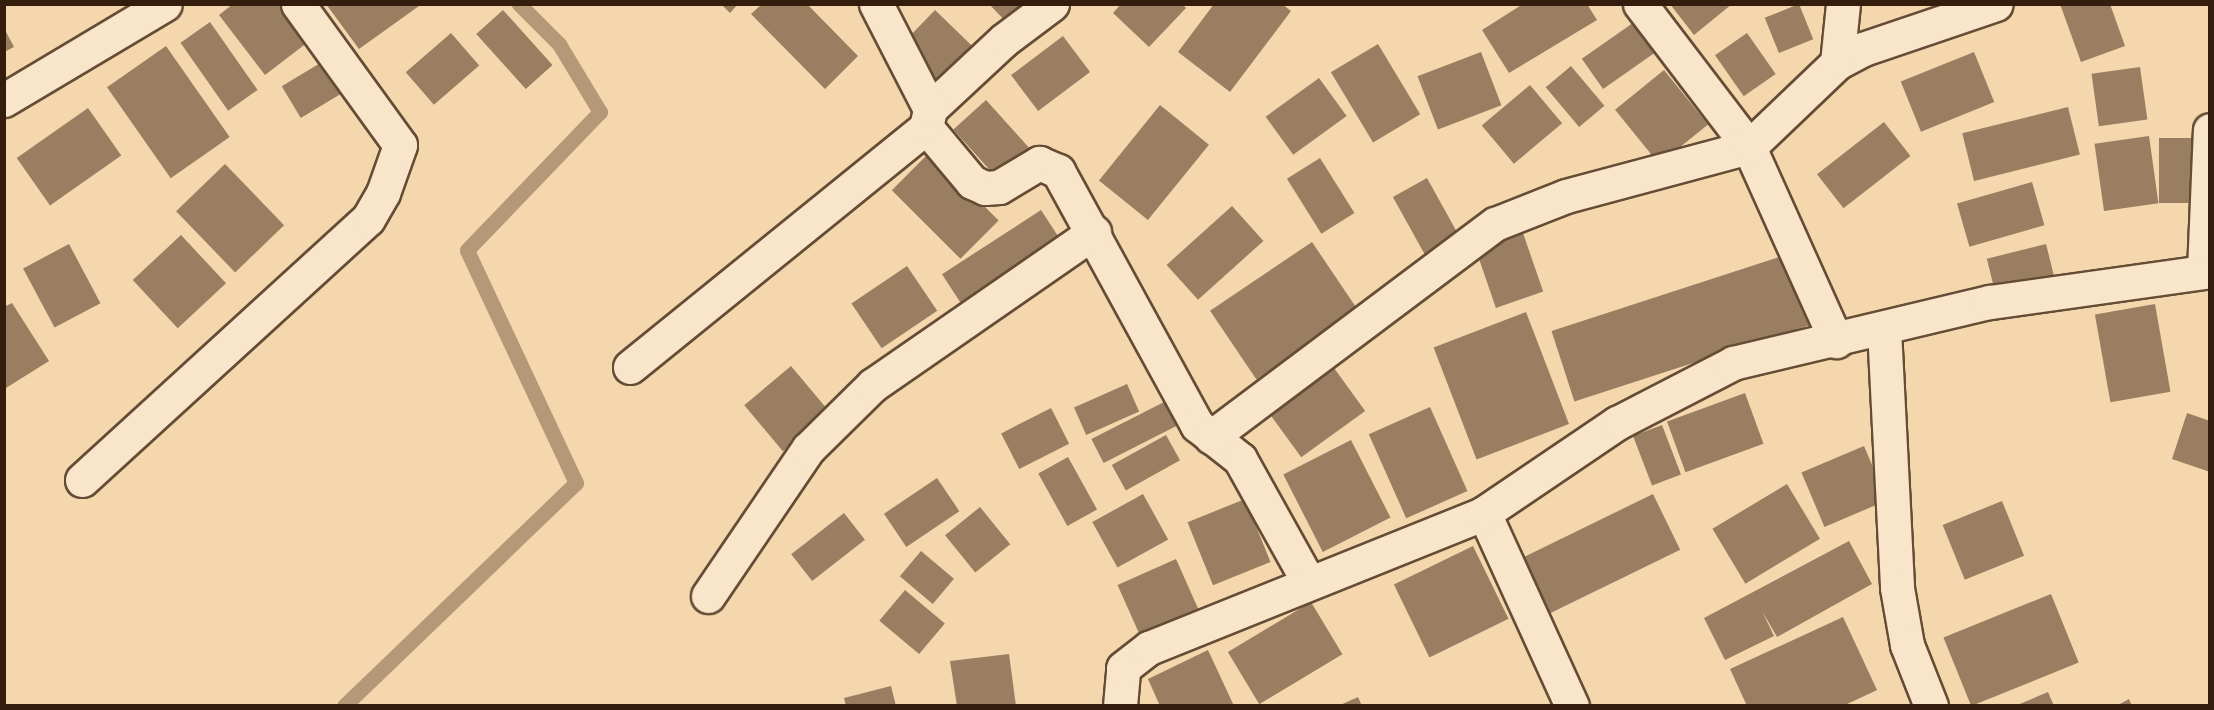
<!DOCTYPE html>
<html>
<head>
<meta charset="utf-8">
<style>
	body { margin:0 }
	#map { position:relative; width:2214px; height:710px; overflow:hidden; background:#f5d7ae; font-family:Cardo,serif }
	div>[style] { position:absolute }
	.stream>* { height:15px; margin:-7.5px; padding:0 7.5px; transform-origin:7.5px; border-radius:7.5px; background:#b49877 }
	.building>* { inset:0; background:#997e61; transform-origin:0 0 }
	.roads { filter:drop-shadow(2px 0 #654c35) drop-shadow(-2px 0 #654c35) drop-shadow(0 2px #654c35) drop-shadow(0 -2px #654c35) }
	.street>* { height:33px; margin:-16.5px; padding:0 16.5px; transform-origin:16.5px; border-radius:16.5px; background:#f8e5ca }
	span { translate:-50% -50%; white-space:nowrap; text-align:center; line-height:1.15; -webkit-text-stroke:5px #f8e5ca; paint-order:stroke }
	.frame { position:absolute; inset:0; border:6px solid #351d0d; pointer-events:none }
</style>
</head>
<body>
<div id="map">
	<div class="stream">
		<div style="left:344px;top:706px;width:322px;rotate:-43.9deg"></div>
		<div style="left:576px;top:483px;width:257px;rotate:-115.1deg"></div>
		<div style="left:467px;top:250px;width:192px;rotate:-46.1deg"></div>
		<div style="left:600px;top:112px;width:79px;rotate:-121.1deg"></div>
		<div style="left:559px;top:44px;width:57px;rotate:-135deg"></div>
	</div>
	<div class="building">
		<div style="clip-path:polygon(233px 4px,280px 4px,308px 42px,265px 75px,219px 15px)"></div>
		<div style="clip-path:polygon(326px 4px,417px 4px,419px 6px,359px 49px)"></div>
		<div style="clip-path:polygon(721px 4px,738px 4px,730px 13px)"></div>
		<div style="clip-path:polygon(762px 4px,807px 4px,858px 56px,825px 89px,751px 14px)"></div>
		<div style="clip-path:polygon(989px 4px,1029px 4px,1008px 24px)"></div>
		<div style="clip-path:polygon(1121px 4px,1182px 4px,1186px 8px,1149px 47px,1113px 13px)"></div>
		<div style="clip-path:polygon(1214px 4px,1282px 4px,1291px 11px,1230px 92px,1178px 52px)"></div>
		<div style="clip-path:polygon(1523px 4px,1587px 4px,1597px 20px,1509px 73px,1482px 30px)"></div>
		<div style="clip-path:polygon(1670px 4px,1732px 4px,1694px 35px)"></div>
		<div style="left:1799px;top:4px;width:38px;height:37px;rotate:68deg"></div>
		<div style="clip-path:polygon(2060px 4px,2110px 4px,2125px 46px,2081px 62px)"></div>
		<div style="left:503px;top:10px;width:74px;height:36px;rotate:48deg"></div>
		<div style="left:935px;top:10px;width:64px;height:50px;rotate:44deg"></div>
		<div style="left:1640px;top:18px;width:37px;height:71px;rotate:55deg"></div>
		<div style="left:210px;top:22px;width:83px;height:36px;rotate:55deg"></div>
		<div style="clip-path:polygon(4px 28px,14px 47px,4px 52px)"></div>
		<div style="left:451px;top:33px;width:43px;height:60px;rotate:49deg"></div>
		<div style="left:1747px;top:33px;width:50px;height:39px;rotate:55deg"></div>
		<div style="left:1063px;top:36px;width:45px;height:65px;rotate:53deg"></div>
		<div style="left:1378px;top:44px;width:82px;height:55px;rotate:59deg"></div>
		<div style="left:166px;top:46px;width:111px;height:72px;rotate:55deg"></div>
		<div style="left:1481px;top:52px;width:57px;height:68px;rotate:69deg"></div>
		<div style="left:1974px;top:52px;width:54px;height:79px;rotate:68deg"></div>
		<div style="left:322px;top:62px;width:37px;height:47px;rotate:59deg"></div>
		<div style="left:1571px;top:66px;width:52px;height:33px;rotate:50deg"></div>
		<div style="left:2140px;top:67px;width:53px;height:49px;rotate:82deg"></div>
		<div style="left:1664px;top:70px;width:70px;height:63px;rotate:51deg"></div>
		<div style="left:1319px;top:78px;width:47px;height:66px;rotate:54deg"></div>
		<div style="left:1530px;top:85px;width:50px;height:63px;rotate:50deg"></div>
		<div style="left:986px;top:100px;width:70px;height:44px;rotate:48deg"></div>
		<div style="left:1160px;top:105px;width:63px;height:97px;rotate:39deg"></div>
		<div style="left:2068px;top:107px;width:49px;height:109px;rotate:76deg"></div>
		<div style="left:88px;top:108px;width:58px;height:87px;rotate:55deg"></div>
		<div style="left:1884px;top:122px;width:43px;height:85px;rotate:52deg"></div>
		<div style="left:2149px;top:136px;width:68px;height:55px;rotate:82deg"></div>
		<div style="left:2159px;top:138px;width:46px;height:65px"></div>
		<div style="left:930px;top:152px;width:97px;height:54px;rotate:45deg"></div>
		<div style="left:1320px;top:158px;width:65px;height:39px;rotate:58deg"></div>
		<div style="left:225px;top:164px;width:85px;height:68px;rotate:46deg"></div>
		<div style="left:1427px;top:178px;width:76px;height:39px;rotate:61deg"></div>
		<div style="left:2032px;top:182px;width:45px;height:78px;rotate:74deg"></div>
		<div style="left:1232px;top:206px;width:47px;height:88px;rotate:48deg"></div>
		<div style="left:1041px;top:210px;width:46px;height:118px;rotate:57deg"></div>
		<div style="left:1523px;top:233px;width:62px;height:50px;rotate:71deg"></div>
		<div style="left:181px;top:235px;width:66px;height:66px;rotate:47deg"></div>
		<div style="left:1312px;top:242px;width:83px;height:123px;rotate:56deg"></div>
		<div style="left:69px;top:244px;width:67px;height:52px;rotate:62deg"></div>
		<div style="left:2046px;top:244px;width:38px;height:61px;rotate:76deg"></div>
		<div style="left:1795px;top:252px;width:74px;height:256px;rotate:72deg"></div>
		<div style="left:907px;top:266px;width:54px;height:67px;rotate:56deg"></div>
		<div style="clip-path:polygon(12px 303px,49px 361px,6px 388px,4px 307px)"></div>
		<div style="left:2155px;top:304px;width:89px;height:61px;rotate:80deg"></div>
		<div style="left:1526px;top:312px;width:120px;height:99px;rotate:69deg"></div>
		<div style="left:791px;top:366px;width:60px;height:61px;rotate:50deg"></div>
		<div style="left:1334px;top:368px;width:53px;height:79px;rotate:54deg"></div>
		<div style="left:1127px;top:384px;width:30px;height:58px;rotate:66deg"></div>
		<div style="left:1745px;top:393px;width:54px;height:83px;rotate:70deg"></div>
		<div style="left:1168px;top:400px;width:27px;height:86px;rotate:63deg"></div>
		<div style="left:1430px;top:407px;width:92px;height:67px;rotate:66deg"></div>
		<div style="left:1051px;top:408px;width:40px;height:56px;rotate:63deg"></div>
		<div style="clip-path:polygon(2187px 413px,2210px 421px,2210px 472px,2172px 459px)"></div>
		<div style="left:1662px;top:425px;width:53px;height:31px;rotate:69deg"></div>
		<div style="left:1166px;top:435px;width:29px;height:62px;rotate:61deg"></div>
		<div style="left:1351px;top:440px;width:87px;height:76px;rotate:63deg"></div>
		<div style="left:1864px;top:446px;width:59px;height:68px;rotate:67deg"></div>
		<div style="left:1068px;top:457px;width:60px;height:34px;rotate:61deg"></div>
		<div style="left:937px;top:478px;width:40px;height:64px;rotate:56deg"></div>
		<div style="left:1787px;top:484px;width:64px;height:87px;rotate:59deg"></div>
		<div style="left:1143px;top:494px;width:52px;height:58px;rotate:61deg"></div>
		<div style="left:1653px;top:494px;width:62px;height:155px;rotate:64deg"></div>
		<div style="left:1245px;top:499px;width:68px;height:62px;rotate:68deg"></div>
		<div style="left:2002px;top:501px;width:59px;height:64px;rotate:68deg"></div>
		<div style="left:980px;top:507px;width:48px;height:45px;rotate:51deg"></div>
		<div style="left:844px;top:513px;width:34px;height:67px;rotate:52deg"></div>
		<div style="clip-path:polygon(1849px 541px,1872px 584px,1777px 637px,1762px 611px,1774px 636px,1725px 660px,1704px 618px)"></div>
		<div style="left:1473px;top:546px;width:81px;height:88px;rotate:64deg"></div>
		<div style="left:921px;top:551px;width:43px;height:33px;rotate:40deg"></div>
		<div style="left:1176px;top:559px;width:60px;height:64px;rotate:66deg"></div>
		<div style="left:905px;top:590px;width:52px;height:40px;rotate:40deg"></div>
		<div style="left:2051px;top:594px;width:74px;height:116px;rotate:68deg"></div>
		<div style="left:1311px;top:602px;width:61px;height:97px;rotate:59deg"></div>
		<div style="clip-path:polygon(1843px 617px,1877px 690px,1843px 706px,1747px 706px,1730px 669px)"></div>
		<div style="clip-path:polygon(1208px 650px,1234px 706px,1160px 706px,1148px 679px)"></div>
		<div style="clip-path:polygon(1009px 654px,1016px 706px,957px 706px,950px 661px)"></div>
		<div style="clip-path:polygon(891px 686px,896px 706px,846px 706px,844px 698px)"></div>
		<div style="clip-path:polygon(2048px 692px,2054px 706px,2015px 706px)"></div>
		<div style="clip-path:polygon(1358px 697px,1362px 706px,1338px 706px)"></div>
		<div style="clip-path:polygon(2129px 699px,2132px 706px,2116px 706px)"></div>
	</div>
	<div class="roads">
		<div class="street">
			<div style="left:1640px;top:4px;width:180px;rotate:52.7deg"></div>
			<div style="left:1749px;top:147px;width:213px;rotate:65.8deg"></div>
			<div style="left:1837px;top:63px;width:30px;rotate:-28deg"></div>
			<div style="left:1863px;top:49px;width:140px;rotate:-18.7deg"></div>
			<div style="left:4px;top:100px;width:187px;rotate:-30.8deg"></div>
			<div style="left:930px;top:109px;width:101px;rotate:-43deg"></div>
			<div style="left:1004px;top:40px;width:60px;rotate:-36.9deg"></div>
			<div style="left:926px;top:127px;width:72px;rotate:50.1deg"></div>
			<div style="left:972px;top:182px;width:14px;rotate:25deg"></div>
			<div style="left:985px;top:188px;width:14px;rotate:-4deg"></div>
			<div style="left:999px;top:187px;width:47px;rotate:-31deg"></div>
			<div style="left:1039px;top:163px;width:21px;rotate:23deg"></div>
			<div style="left:1058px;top:171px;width:290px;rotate:61.3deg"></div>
			<div style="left:1197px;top:425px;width:55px;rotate:38.3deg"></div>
			<div style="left:1240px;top:459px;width:140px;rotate:60.9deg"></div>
			<div style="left:2204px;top:271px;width:141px;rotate:-87.6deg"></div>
			<div style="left:1884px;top:329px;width:259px;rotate:87.1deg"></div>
			<div style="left:1897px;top:588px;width:58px;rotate:80deg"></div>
			<div style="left:1907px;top:645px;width:66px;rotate:68.5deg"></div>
			<div style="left:630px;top:367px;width:381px;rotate:-39deg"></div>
			<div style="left:926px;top:127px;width:18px;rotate:-77deg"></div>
			<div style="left:930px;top:109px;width:118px;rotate:-117.2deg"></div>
			<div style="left:1211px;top:437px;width:355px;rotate:-36.9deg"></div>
			<div style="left:1495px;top:224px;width:76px;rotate:-21.5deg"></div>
			<div style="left:1566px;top:196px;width:189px;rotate:-15deg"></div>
			<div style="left:1749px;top:147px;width:122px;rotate:-43.7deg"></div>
			<div style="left:1837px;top:63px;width:59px;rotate:-84.2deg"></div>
			<div style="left:82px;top:480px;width:387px;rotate:-42.4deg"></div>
			<div style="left:368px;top:219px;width:30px;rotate:-60deg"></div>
			<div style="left:383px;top:193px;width:51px;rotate:-70.5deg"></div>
			<div style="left:400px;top:145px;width:174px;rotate:-125.9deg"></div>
			<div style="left:1484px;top:513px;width:212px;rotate:65.5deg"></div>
			<div style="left:708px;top:596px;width:178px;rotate:-55.8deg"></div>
			<div style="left:808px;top:449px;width:91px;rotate:-44.6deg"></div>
			<div style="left:873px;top:385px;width:269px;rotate:-34.7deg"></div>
			<div style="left:1120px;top:706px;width:38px;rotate:-85deg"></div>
			<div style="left:1123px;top:668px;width:33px;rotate:-38deg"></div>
			<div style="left:1149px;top:648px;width:361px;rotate:-21.9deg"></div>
			<div style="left:1484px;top:513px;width:161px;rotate:-34.1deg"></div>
			<div style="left:1617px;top:423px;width:131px;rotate:-27.3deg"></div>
			<div style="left:1733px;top:363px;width:264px;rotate:-13.4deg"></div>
			<div style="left:1990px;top:302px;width:222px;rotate:-8deg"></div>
		</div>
	</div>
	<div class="frame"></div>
</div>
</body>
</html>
